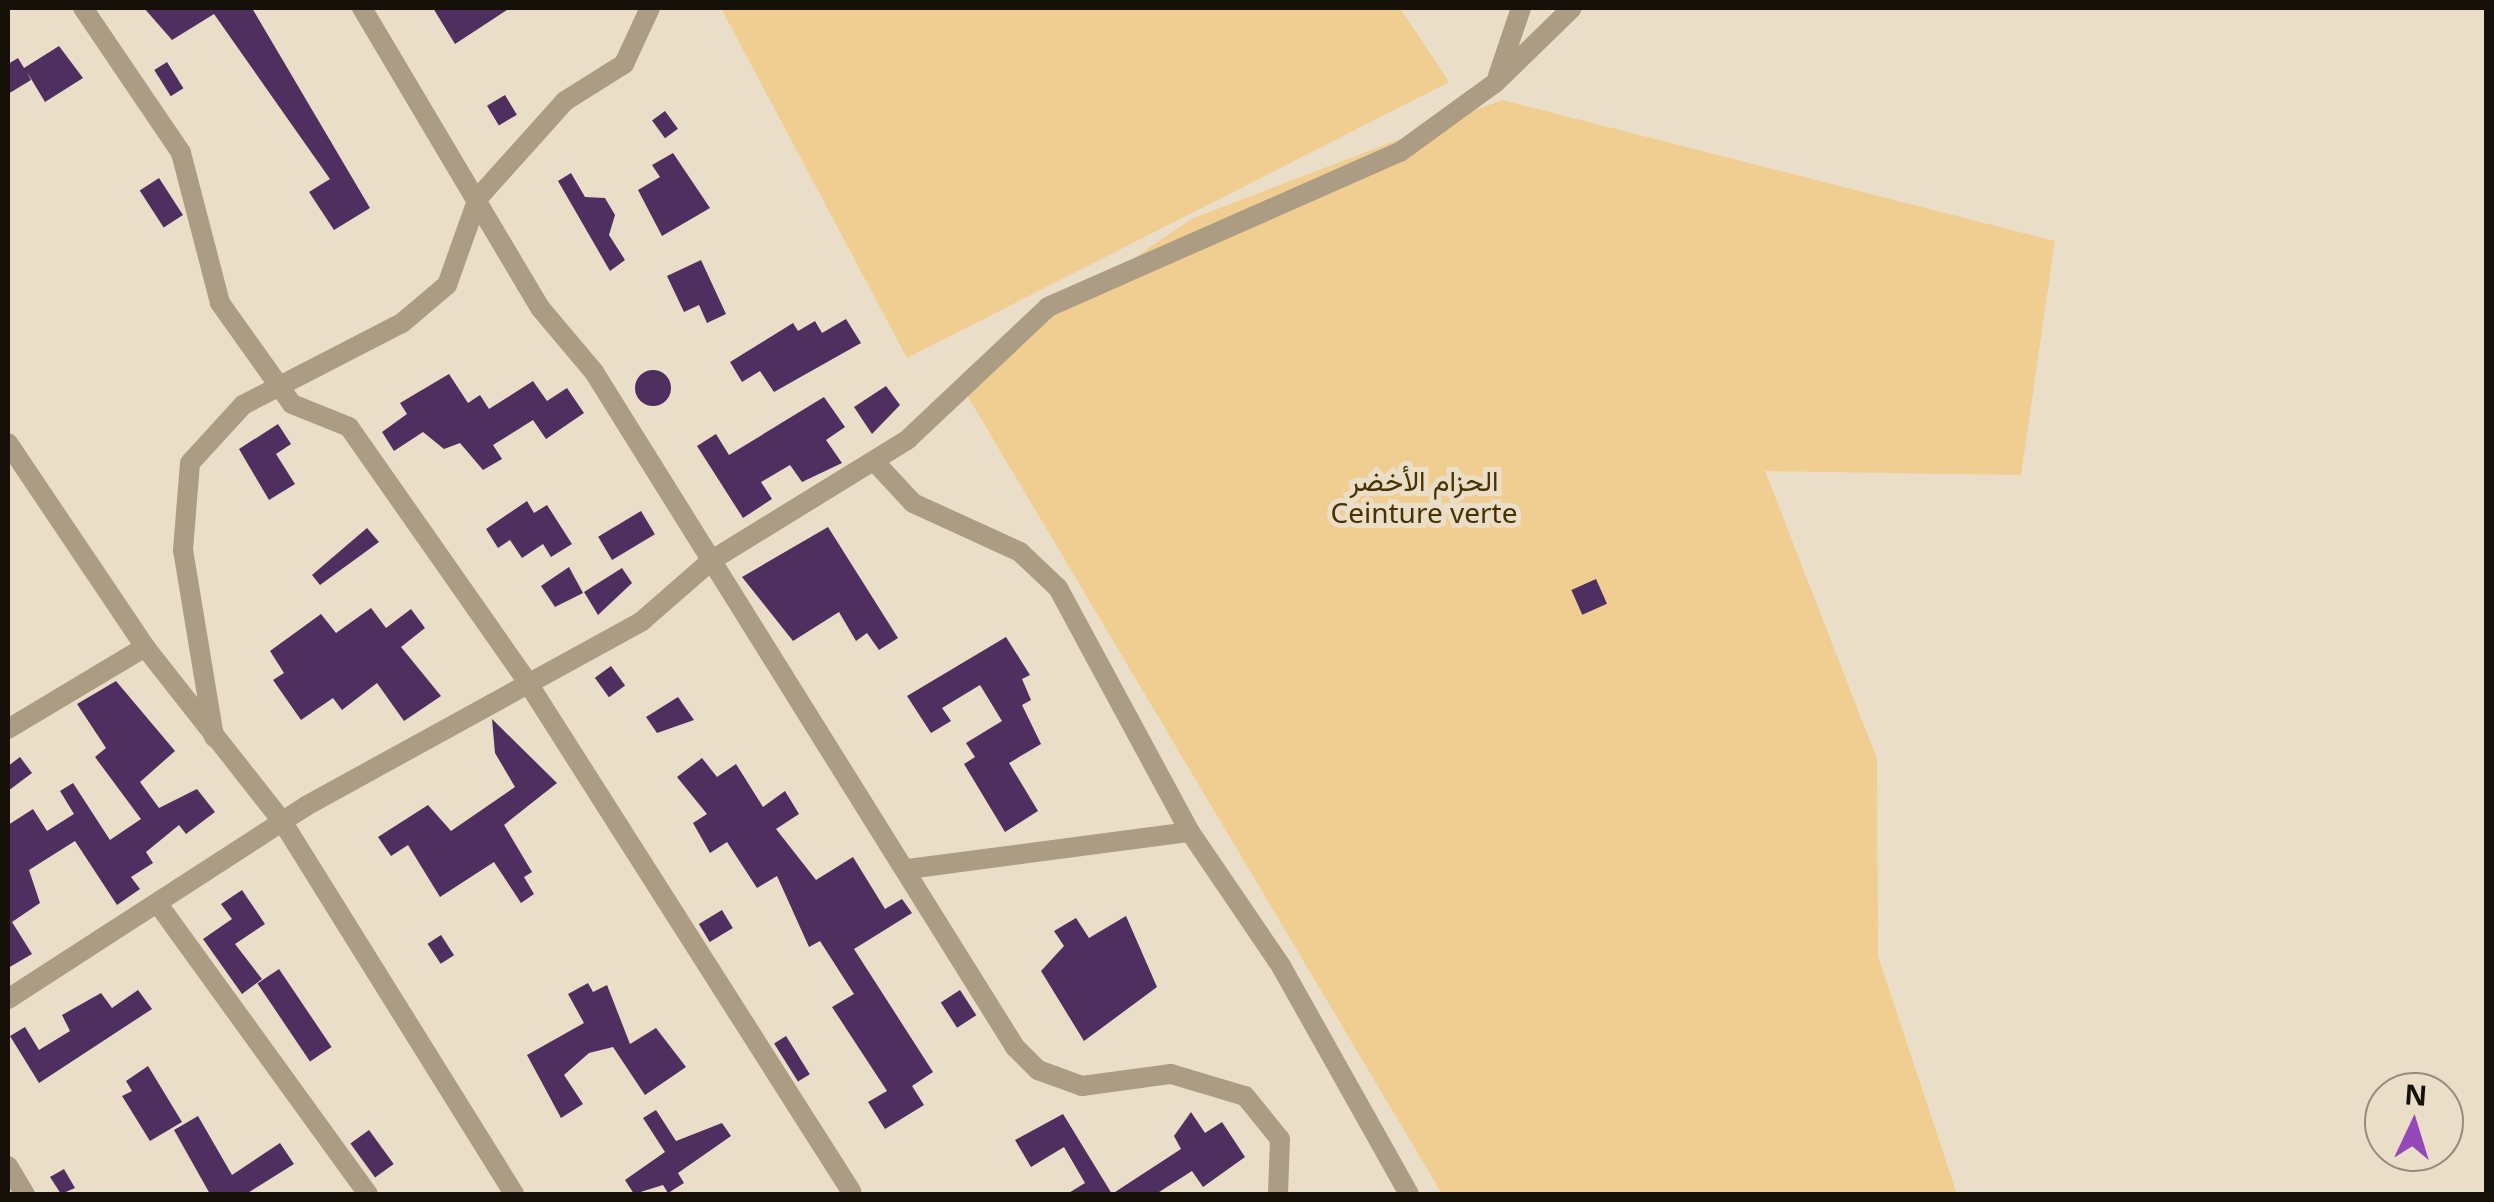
<!DOCTYPE html>
<html>
<head>
<meta charset="utf-8">
<style>
	body { margin:0 }
	#map { position:relative; width:2494px; height:1202px; overflow:hidden; background:#ebdec9; font-family:"Noto Sans",Vazirmatn,sans-serif }
	div>[style] { position:absolute }
	.green>* { inset:0; background:#f0cd91 }
	.building>* { inset:0; background:#4f2f60; transform-origin:0 0 }
	.round { border-radius:50% }
	.street>* { height:20px; margin:-10px; padding:0 10px; transform-origin:10px; border-radius:10px; background:#ab9c83 }
	span { translate:-50% -50%; white-space:nowrap; text-align:center; line-height:1.15; -webkit-text-stroke:10px #ebdec9; paint-order:stroke }
	.park-label { font-size:28px; color:#493200 }
	.frame { position:absolute; inset:0; border:10px solid #151109; pointer-events:none }
	.north { position:absolute; left:2364px; top:1072px; width:100px; height:100px; box-sizing:border-box; background:#ebdec9; border:2px solid #958c7c; border-radius:50%; rotate:4deg; font-size:28px; font-weight:700; line-height:40px; text-align:center; color:#151109 }
	.north::after { content:''; display:block; margin:auto; width:35px; height:45px; background:#9548b9; clip-path:polygon(50% 0,100% 100%,50% 72%,0 100%) }
</style>
</head>
<body>
<div id="map">
	<div class="green">
		<div style="clip-path:polygon(721px 8px,1400px 8px,1449px 82px,907px 358px)"></div>
		<div style="clip-path:polygon(1502px 100px,2055px 241px,2021px 475px,1765px 471px,1877px 759px,1878px 956px,1957px 1194px,1442px 1194px,958px 380px,1191px 219px)"></div>
	</div>
	<div class="building">
		<div style="clip-path:polygon(144px 8px,252px 8px,370px 208px,334px 230px,309px 192px,330px 179px,214px 14px,172px 40px)"></div>
		<div style="clip-path:polygon(433px 8px,510px 8px,455px 44px)"></div>
		<div style="clip-path:polygon(59px 46px,83px 78px,45px 102px,27px 72px,31px 80px,8px 94px,8px 64px,18px 58px,24px 68px)"></div>
		<div style="left:167px;top:62px;width:31px;height:15px;rotate:58deg"></div>
		<div style="left:505px;top:95px;width:23px;height:21px;rotate:59deg"></div>
		<div style="left:665px;top:111px;width:22px;height:16px;rotate:54deg"></div>
		<div style="clip-path:polygon(673px 153px,710px 208px,662px 236px,638px 190px,660px 177px,652px 165px)"></div>
		<div style="clip-path:polygon(571px 173px,585px 197px,605px 198px,615px 215px,609px 235px,625px 260px,610px 271px,558px 181px)"></div>
		<div style="left:159px;top:178px;width:44px;height:23px;rotate:57deg"></div>
		<div style="clip-path:polygon(701px 260px,726px 314px,707px 323px,699px 305px,684px 312px,667px 276px)"></div>
		<div style="clip-path:polygon(846px 319px,861px 343px,774px 392px,760px 371px,742px 382px,730px 362px,793px 323px,798px 331px,815px 321px,822px 333px)"></div>
		<div class="round" style="left:635px;top:370px;width:36px;height:36px"></div>
		<div style="clip-path:polygon(449px 374px,468px 403px,480px 395px,489px 409px,533px 381px,547px 401px,567px 388px,584px 413px,546px 439px,533px 420px,493px 445px,502px 459px,483px 470px,460px 443px,444px 449px,423px 432px,394px 451px,382px 432px,407px 414px,400px 403px)"></div>
		<div style="clip-path:polygon(886px 386px,900px 405px,872px 434px,854px 407px)"></div>
		<div style="clip-path:polygon(824px 397px,845px 427px,826px 440px,842px 463px,802px 482px,790px 465px,761px 482px,772px 499px,743px 518px,697px 446px,716px 434px,729px 455px)"></div>
		<div style="clip-path:polygon(278px 424px,291px 444px,276px 454px,295px 484px,269px 500px,239px 449px)"></div>
		<div style="clip-path:polygon(527px 501px,534px 513px,547px 505px,572px 544px,551px 557px,543px 544px,522px 558px,510px 540px,498px 548px,486px 529px)"></div>
		<div style="left:641px;top:511px;width:27px;height:50px;rotate:59deg"></div>
		<div style="clip-path:polygon(828px 527px,898px 638px,879px 650px,867px 633px,856px 641px,839px 612px,793px 641px,742px 577px)"></div>
		<div style="clip-path:polygon(367px 528px,379px 542px,320px 585px,312px 575px)"></div>
		<div style="clip-path:polygon(569px 567px,583px 593px,555px 607px,541px 586px)"></div>
		<div style="clip-path:polygon(622px 568px,632px 583px,598px 615px,584px 592px)"></div>
		<div style="left:1596px;top:579px;width:27px;height:27px;rotate:66deg"></div>
		<div style="clip-path:polygon(371px 608px,386px 628px,411px 609px,425px 628px,401px 647px,441px 696px,404px 721px,377px 683px,342px 710px,333px 698px,301px 720px,273px 680px,284px 673px,270px 651px,321px 614px,336px 633px)"></div>
		<div style="clip-path:polygon(1006px 637px,1030px 675px,1022px 679px,1031px 700px,1022px 705px,1041px 744px,1009px 763px,1038px 811px,1005px 832px,964px 764px,975px 757px,966px 743px,1002px 721px,980px 685px,942px 708px,951px 721px,931px 733px,907px 696px)"></div>
		<div style="left:611px;top:666px;width:24px;height:20px;rotate:54deg"></div>
		<div style="clip-path:polygon(116px 681px,175px 751px,140px 782px,159px 808px,197px 789px,215px 812px,186px 834px,179px 825px,146px 852px,153px 863px,131px 877px,140px 889px,117px 905px,75px 841px,29px 870px,40px 903px,12px 922px,32px 954px,8px 968px,8px 825px,33px 809px,47px 831px,74px 814px,60px 791px,73px 783px,110px 840px,141px 819px,95px 757px,106px 748px,77px 704px)"></div>
		<div style="clip-path:polygon(678px 697px,694px 720px,657px 733px,646px 717px)"></div>
		<div style="clip-path:polygon(492px 719px,557px 783px,504px 825px,532px 872px,524px 877px,534px 894px,521px 903px,494px 862px,440px 897px,408px 845px,391px 856px,378px 837px,428px 805px,451px 831px,515px 787px,495px 753px)"></div>
		<div style="clip-path:polygon(20px 757px,32px 773px,8px 791px,8px 766px)"></div>
		<div style="clip-path:polygon(702px 758px,717px 777px,736px 764px,763px 807px,785px 791px,799px 814px,776px 829px,816px 880px,853px 857px,885px 909px,902px 899px,912px 913px,854px 949px,933px 1072px,912px 1086px,924px 1105px,885px 1129px,868px 1102px,887px 1091px,832px 1007px,854px 994px,820px 941px,809px 947px,777px 876px,757px 888px,727px 842px,710px 853px,693px 823px,707px 814px,677px 777px)"></div>
		<div style="clip-path:polygon(242px 890px,265px 924px,235px 944px,262px 979px,242px 994px,203px 939px,232px 919px,221px 904px)"></div>
		<div style="left:722px;top:910px;width:21px;height:27px;rotate:59deg"></div>
		<div style="clip-path:polygon(1126px 916px,1157px 987px,1084px 1041px,1041px 971px,1064px 946px,1054px 931px,1076px 918px,1089px 938px)"></div>
		<div style="left:441px;top:935px;width:24px;height:16px;rotate:57deg"></div>
		<div style="left:279px;top:969px;width:94px;height:26px;rotate:56deg"></div>
		<div style="clip-path:polygon(588px 983px,593px 992px,607px 985px,630px 1044px,656px 1028px,686px 1067px,645px 1095px,613px 1047px,589px 1053px,564px 1075px,583px 1104px,561px 1118px,527px 1055px,584px 1023px,568px 994px)"></div>
		<div style="clip-path:polygon(138px 990px,152px 1009px,39px 1083px,10px 1036px,25px 1027px,39px 1050px,70px 1031px,62px 1015px,101px 993px,112px 1008px)"></div>
		<div style="left:960px;top:990px;width:30px;height:23px;rotate:57deg"></div>
		<div style="left:786px;top:1036px;width:45px;height:14px;rotate:58deg"></div>
		<div style="clip-path:polygon(148px 1066px,182px 1122px,150px 1141px,122px 1096px,132px 1091px,126px 1081px)"></div>
		<div style="clip-path:polygon(656px 1110px,676px 1141px,722px 1123px,731px 1136px,678px 1173px,684px 1183px,668px 1193px,663px 1185px,634px 1194px,625px 1180px,665px 1152px,643px 1118px)"></div>
		<div style="clip-path:polygon(1191px 1112px,1205px 1133px,1222px 1122px,1245px 1157px,1203px 1187px,1192px 1171px,1156px 1194px,1067px 1194px,1085px 1183px,1064px 1147px,1031px 1167px,1015px 1140px,1063px 1114px,1112px 1194px,1181px 1149px,1174px 1136px)"></div>
		<div style="clip-path:polygon(198px 1116px,232px 1175px,280px 1143px,294px 1164px,246px 1194px,210px 1194px,174px 1130px)"></div>
		<div style="left:369px;top:1130px;width:42px;height:23px;rotate:54deg"></div>
		<div style="clip-path:polygon(64px 1169px,75px 1188px,61px 1194px,50px 1177px)"></div>
	</div>
	<div class="street">
		<div style="left:83px;top:8px;width:175px;rotate:55.9deg"></div>
		<div style="left:181px;top:153px;width:155px;rotate:75.4deg"></div>
		<div style="left:220px;top:303px;width:124px;rotate:54.5deg"></div>
		<div style="left:292px;top:404px;width:61px;rotate:22deg"></div>
		<div style="left:349px;top:427px;width:309px;rotate:55deg"></div>
		<div style="left:526px;top:680px;width:606px;rotate:57.54deg"></div>
		<div style="left:362px;top:8px;width:350px;rotate:59.3deg"></div>
		<div style="left:541px;top:309px;width:82px;rotate:49.9deg"></div>
		<div style="left:594px;top:372px;width:796px;rotate:58.05deg"></div>
		<div style="left:1015px;top:1047px;width:33px;rotate:45deg"></div>
		<div style="left:1038px;top:1070px;width:47px;rotate:20deg"></div>
		<div style="left:1082px;top:1086px;width:90px;rotate:-7.7deg"></div>
		<div style="left:1171px;top:1074px;width:77px;rotate:16.6deg"></div>
		<div style="left:1245px;top:1096px;width:55px;rotate:50.9deg"></div>
		<div style="left:1280px;top:1139px;width:55px;rotate:92.1deg"></div>
		<div style="left:1498px;top:76px;width:72px;rotate:-71.3deg"></div>
		<div style="left:8px;top:443px;width:246px;rotate:56.1deg"></div>
		<div style="left:145px;top:647px;width:221px;rotate:51.8deg"></div>
		<div style="left:282px;top:821px;width:439px;rotate:58.1deg"></div>
		<div style="left:874px;top:461px;width:57px;rotate:47.1deg"></div>
		<div style="left:913px;top:503px;width:118px;rotate:24.6deg"></div>
		<div style="left:1020px;top:552px;width:52px;rotate:43.5deg"></div>
		<div style="left:1058px;top:588px;width:277px;rotate:61.6deg"></div>
		<div style="left:1190px;top:832px;width:162px;rotate:55.8deg"></div>
		<div style="left:1281px;top:966px;width:261px;rotate:60.7deg"></div>
		<div style="left:8px;top:729px;width:160px;rotate:-30.9deg"></div>
		<div style="left:214px;top:737px;width:190px;rotate:-99.4deg"></div>
		<div style="left:183px;top:550px;width:87px;rotate:-85.4deg"></div>
		<div style="left:190px;top:463px;width:79px;rotate:-47.6deg"></div>
		<div style="left:243px;top:405px;width:179px;rotate:-27.3deg"></div>
		<div style="left:402px;top:323px;width:59px;rotate:-40.2deg"></div>
		<div style="left:447px;top:285px;width:92px;rotate:-70.4deg"></div>
		<div style="left:478px;top:198px;width:130px;rotate:-48.1deg"></div>
		<div style="left:565px;top:101px;width:70px;rotate:-32.1deg"></div>
		<div style="left:624px;top:64px;width:62px;rotate:-65.1deg"></div>
		<div style="left:908px;top:869px;width:284px;rotate:-7.5deg"></div>
		<div style="left:158px;top:904px;width:358px;rotate:54.1deg"></div>
		<div style="left:8px;top:999px;width:355px;rotate:-32.9deg"></div>
		<div style="left:306px;top:806px;width:384px;rotate:-28.8deg"></div>
		<div style="left:642px;top:621px;width:93px;rotate:-41.1deg"></div>
		<div style="left:712px;top:560px;width:229px;rotate:-31.6deg"></div>
		<div style="left:907px;top:440px;width:194px;rotate:-43.3deg"></div>
		<div style="left:1048px;top:307px;width:385px;rotate:-23.8deg"></div>
		<div style="left:1400px;top:152px;width:117px;rotate:-36deg"></div>
		<div style="left:1495px;top:83px;width:107px;rotate:-44.2deg"></div>
		<div style="left:8px;top:1166px;width:33px;rotate:59deg"></div>
	</div>
	<div class="park-label">
		<span style="left:1424px;top:496px">الحزام الأخضر<br>Ceinture verte</span>
	</div>
	<div class="frame"></div>
	<div class="north">N</div>
</div>
</body>
</html>
